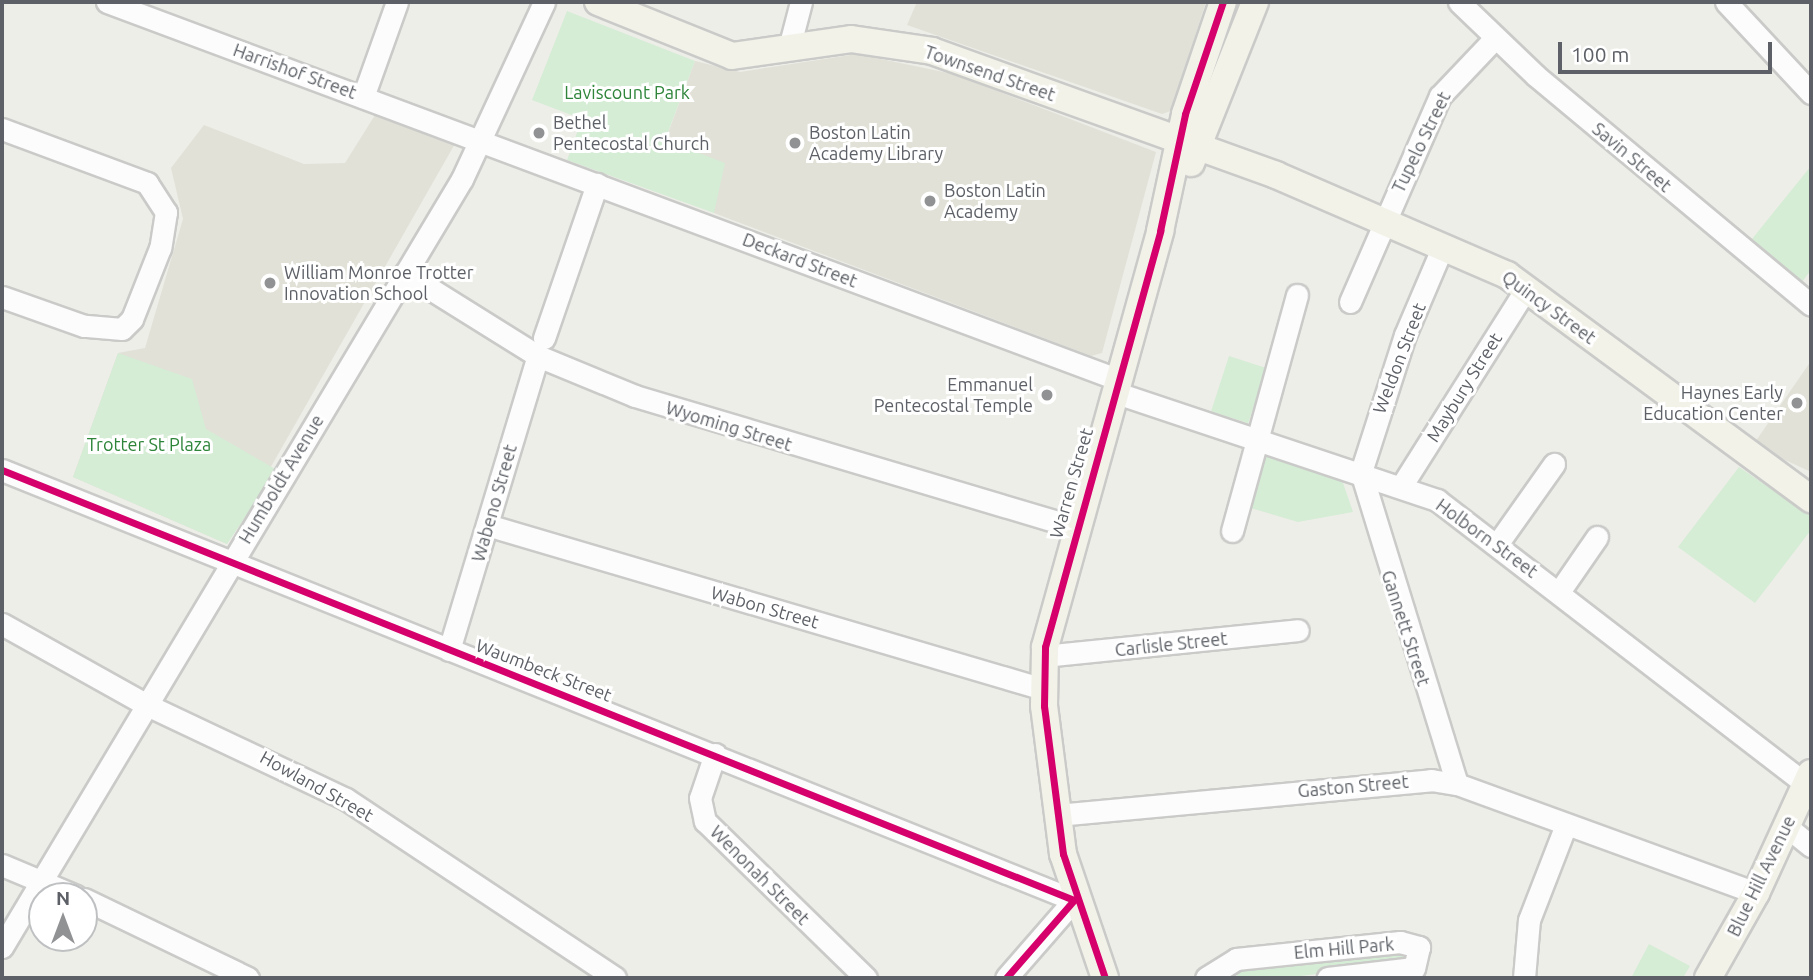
<!DOCTYPE html>
<html>
<head>
<meta charset="utf-8">
<style>
	body { margin:0 }
	#map { position:relative; width:1813px; height:980px; overflow:hidden; background:#eeeee9; font-family:Ubuntu,sans-serif }
	div>[style] { position:absolute }
	.education>* { inset:0; background:#e1e1d8 }
	.green>* { inset:0; background:#d5ecd5; transform-origin:0 0 }
	.roads { filter:drop-shadow(2px 0 #cacbc9) drop-shadow(-2px 0 #cacbc9) drop-shadow(0 2px #cacbc9) drop-shadow(0 -2px #cacbc9) }
	.minor>* { height:21px; margin:-10.5px; padding:0 10.5px; transform-origin:10.5px; border-radius:10.5px; background:#fcfcfc }
	.major>* { height:26px; margin:-13px; padding:0 13px; transform-origin:13px; border-radius:13px; background:#f3f2e9 }
	.cycleway>* { height:7px; margin:-3.5px; padding:0 3.5px; transform-origin:3.5px; border-radius:3.5px; background:#d6006c }
	.dots>* { width:19px; height:19px; translate:-50% -50%; box-sizing:border-box; border:4px solid #fff; border-radius:50% }
	span { translate:-50% -50%; white-space:nowrap; text-align:center; line-height:1.15; -webkit-text-stroke:6px #fff; paint-order:stroke }
	.street-label { font-size:18px; color:#5d6167 }
	.park-label { font-size:18px; color:#2e853a }
	.poi-label { font-size:18px; color:#5d6167 }
	.left { translate:0 -50%; text-align:left }
	.right { translate:-100% -50%; text-align:right }
	.frame { position:absolute; inset:0; border:4px solid #5d6167; pointer-events:none }
	.north { position:absolute; left:28px; top:882px; width:70px; height:70px; box-sizing:border-box; background:#fff; border:2px solid #bec0c2; border-radius:50%; rotate:0deg; font-size:19px; font-weight:700; line-height:28px; text-align:center; color:#5d6167 }
	.north::after { content:''; display:block; margin:auto; width:24px; height:32px; background:#909294; clip-path:polygon(50% 0,100% 100%,50% 72%,0 100%) }
	.scale { position:absolute; left:1558px; top:42px; width:214px; height:32px; box-sizing:border-box; border:4px solid #5d6167; border-top:0; padding-left:9px; font-size:21px; line-height:24px; white-space:nowrap; color:#5d6167; -webkit-text-stroke:5px #fff; paint-order:stroke }
</style>
</head>
<body>
<div id="map">
	<div class="education">
		<div style="clip-path:polygon(917px 2px,1206px 2px,1171px 111px,1162px 114px,907px 25px)"></div>
		<div style="clip-path:polygon(857px 54px,953px 74px,1156px 152px,1102px 353px,1091px 356px,714px 213px,714px 189px,665px 141px,695px 61px,740px 72px)"></div>
		<div style="clip-path:polygon(375px 115px,456px 142px,227px 544px,73px 477px,118px 353px,145px 348px,183px 219px,171px 168px,204px 125px,304px 164px,345px 163px)"></div>
		<div style="clip-path:polygon(1811px 361px,1811px 472px,1753px 445px)"></div>
	</div>
	<div class="green">
		<div style="clip-path:polygon(567px 11px,695px 61px,665px 140px,725px 163px,714px 213px,567px 160px,582px 119px,532px 100px)"></div>
		<div style="clip-path:polygon(1811px 166px,1811px 270px,1802px 282px,1752px 239px)"></div>
		<div style="clip-path:polygon(118px 353px,192px 379px,206px 429px,277px 470px,227px 544px,73px 477px)"></div>
		<div style="left:1229px;top:356px;width:39px;height:58px;rotate:18deg"></div>
		<div style="clip-path:polygon(1260px 452px,1341px 477px,1353px 512px,1298px 522px,1247px 507px)"></div>
		<div style="clip-path:polygon(1739px 467px,1811px 516px,1811px 530px,1755px 603px,1678px 547px)"></div>
		<div style="clip-path:polygon(1649px 944px,1690px 966px,1683px 978px,1631px 978px)"></div>
		<div style="left:1405px;top:947px;width:16px;height:170px;rotate:83deg"></div>
	</div>
	<div class="roads">
		<div class="minor">
			<div style="left:107px;top:2px;width:1078px;rotate:20.47deg"></div>
			<div style="left:1459px;top:2px;width:105px;rotate:43.8deg"></div>
			<div style="left:1535px;top:75px;width:359px;rotate:39.8deg"></div>
			<div style="left:1726px;top:2px;width:125px;rotate:47deg"></div>
			<div style="left:789px;top:48px;width:48px;rotate:-75.4deg"></div>
			<div style="left:363px;top:97px;width:101px;rotate:-70.3deg"></div>
			<div style="left:2px;top:129px;width:155px;rotate:20.4deg"></div>
			<div style="left:147px;top:183px;width:35px;rotate:57deg"></div>
			<div style="left:166px;top:212px;width:36px;rotate:99deg"></div>
			<div style="left:160px;top:248px;width:76px;rotate:111.5deg"></div>
			<div style="left:132px;top:319px;width:14px;rotate:135deg"></div>
			<div style="left:122px;top:329px;width:38px;rotate:-175deg"></div>
			<div style="left:84px;top:326px;width:87px;rotate:-160.5deg"></div>
			<div style="left:1443px;top:246px;width:97px;rotate:113.1deg"></div>
			<div style="left:1405px;top:335px;width:144px;rotate:107.8deg"></div>
			<div style="left:1361px;top:472px;width:326px;rotate:72.9deg"></div>
			<div style="left:405px;top:273px;width:157px;rotate:32deg"></div>
			<div style="left:538px;top:356px;width:105px;rotate:22.4deg"></div>
			<div style="left:635px;top:396px;width:458px;rotate:16.6deg"></div>
			<div style="left:1350px;top:302px;width:225px;rotate:-66.4deg"></div>
			<div style="left:1440px;top:96px;width:80px;rotate:-46.5deg"></div>
			<div style="left:544px;top:338px;width:163px;rotate:-71deg"></div>
			<div style="left:1114px;top:392px;width:341px;rotate:18.5deg"></div>
			<div style="left:1437px;top:500px;width:466px;rotate:37.6deg"></div>
			<div style="left:2px;top:470px;width:1155px;rotate:21.86deg"></div>
			<div style="left:1074px;top:900px;width:103px;rotate:131.1deg"></div>
			<div style="left:1402px;top:485px;width:232px;rotate:-57.7deg"></div>
			<div style="left:487px;top:525px;width:580px;rotate:16.43deg"></div>
			<div style="left:1232px;top:531px;width:245px;rotate:-74.6deg"></div>
			<div style="left:1498px;top:543px;width:97px;rotate:-54.7deg"></div>
			<div style="left:1559px;top:592px;width:67px;rotate:-55.4deg"></div>
			<div style="left:2px;top:624px;width:166px;rotate:29.2deg"></div>
			<div style="left:147px;top:705px;width:220px;rotate:25.3deg"></div>
			<div style="left:346px;top:799px;width:323px;rotate:33.6deg"></div>
			<div style="left:449px;top:650px;width:307px;rotate:-73.2deg"></div>
			<div style="left:1044px;top:656px;width:255px;rotate:-5.8deg"></div>
			<div style="left:715px;top:754px;width:46px;rotate:108.8deg"></div>
			<div style="left:700px;top:798px;width:24px;rotate:78deg"></div>
			<div style="left:705px;top:821px;width:225px;rotate:44.3deg"></div>
			<div style="left:1057px;top:815px;width:376px;rotate:-5.3deg"></div>
			<div style="left:1431px;top:780px;width:26px;rotate:9deg"></div>
			<div style="left:1457px;top:784px;width:318px;rotate:20deg"></div>
			<div style="left:1786px;top:826px;width:32px;rotate:39deg"></div>
			<div style="left:2px;top:865px;width:80px;rotate:22.7deg"></div>
			<div style="left:84px;top:899px;width:182px;rotate:25.7deg"></div>
			<div style="left:2px;top:947px;width:895px;rotate:-59.08deg"></div>
			<div style="left:462px;top:179px;width:195px;rotate:-65.1deg"></div>
			<div style="left:1206px;top:978px;width:36px;rotate:-32deg"></div>
			<div style="left:1236px;top:959px;width:165px;rotate:-5.9deg"></div>
			<div style="left:1400px;top:942px;width:20px;rotate:15deg"></div>
			<div style="left:1419px;top:947px;width:22px;rotate:103deg"></div>
			<div style="left:1414px;top:968px;width:87px;rotate:173.4deg"></div>
			<div style="left:1524px;top:978px;width:58px;rotate:-85.1deg"></div>
			<div style="left:1529px;top:920px;width:100px;rotate:-68.8deg"></div>
		</div>
		<div class="major">
			<div style="left:598px;top:2px;width:144px;rotate:21.9deg"></div>
			<div style="left:732px;top:56px;width:120px;rotate:-8.1deg"></div>
			<div style="left:851px;top:39px;width:82px;rotate:8.4deg"></div>
			<div style="left:932px;top:51px;width:366px;rotate:19.8deg"></div>
			<div style="left:1276px;top:175px;width:252px;rotate:23.4deg"></div>
			<div style="left:1507px;top:275px;width:378px;rotate:36.4deg"></div>
			<div style="left:1191px;top:163px;width:173px;rotate:-68.3deg"></div>
			<div style="left:1105px;top:978px;width:131px;rotate:-108.7deg"></div>
			<div style="left:1063px;top:854px;width:149px;rotate:-97.3deg"></div>
			<div style="left:1044px;top:706px;width:59px;rotate:-89deg"></div>
			<div style="left:1045px;top:647px;width:432px;rotate:-74.5deg"></div>
			<div style="left:1160px;top:231px;width:120px;rotate:-77.9deg"></div>
			<div style="left:1185px;top:114px;width:118px;rotate:-71.3deg"></div>
			<div style="left:1708px;top:978px;width:98px;rotate:-60.5deg"></div>
			<div style="left:1756px;top:893px;width:132px;rotate:-65.4deg"></div>
		</div>
	</div>
	<div class="cycleway">
		<div style="left:2px;top:470px;width:1155px;rotate:21.86deg"></div>
		<div style="left:1074px;top:900px;width:103px;rotate:131.1deg"></div>
		<div style="left:1105px;top:978px;width:131px;rotate:-108.7deg"></div>
		<div style="left:1063px;top:854px;width:149px;rotate:-97.3deg"></div>
		<div style="left:1044px;top:706px;width:59px;rotate:-89deg"></div>
		<div style="left:1045px;top:647px;width:432px;rotate:-74.5deg"></div>
		<div style="left:1160px;top:231px;width:120px;rotate:-77.9deg"></div>
		<div style="left:1185px;top:114px;width:118px;rotate:-71.3deg"></div>
	</div>
	<div class="dots">
		<div style="left:539px;top:133px;background:#909294"></div>
		<div style="left:795px;top:143px;background:#909294"></div>
		<div style="left:930px;top:201px;background:#909294"></div>
		<div style="left:270px;top:283px;background:#909294"></div>
		<div style="left:1047px;top:395px;background:#909294"></div>
		<div style="left:1797px;top:403px;background:#909294"></div>
	</div>
	<div class="street-label">
		<span style="left:295px;top:71px;rotate:20deg">Harrishof Street</span>
		<span style="left:990px;top:73px;rotate:19deg">Townsend Street</span>
		<span style="left:1421px;top:142px;rotate:-64deg">Tupelo Street</span>
		<span style="left:1632px;top:157px;rotate:40deg">Savin Street</span>
		<span style="left:800px;top:260px;rotate:21deg">Deckard Street</span>
		<span style="left:1549px;top:307px;rotate:36deg">Quincy Street</span>
		<span style="left:1399px;top:358px;rotate:-69deg">Weldon Street</span>
		<span style="left:1464px;top:387px;rotate:-58deg">Maybury Street</span>
		<span style="left:729px;top:426px;rotate:17deg">Wyoming Street</span>
		<span style="left:281px;top:479px;rotate:-59deg">Humboldt Avenue</span>
		<span style="left:1071px;top:483px;rotate:-74deg">Warren Street</span>
		<span style="left:494px;top:503px;rotate:-74deg">Wabeno Street</span>
		<span style="left:1487px;top:538px;rotate:36deg">Holborn Street</span>
		<span style="left:765px;top:607px;rotate:16deg">Wabon Street</span>
		<span style="left:1406px;top:628px;rotate:72deg">Gannett Street</span>
		<span style="left:1171px;top:644px;rotate:-6deg">Carlisle Street</span>
		<span style="left:544px;top:670px;rotate:21deg">Waumbeck Street</span>
		<span style="left:317px;top:786px;rotate:29deg">Howland Street</span>
		<span style="left:1353px;top:786px;rotate:-5deg">Gaston Street</span>
		<span style="left:760px;top:875px;rotate:45deg">Wenonah Street</span>
		<span style="left:1761px;top:876px;rotate:-64deg">Blue Hill Avenue</span>
		<span style="left:1344px;top:948px;rotate:-5deg">Elm Hill Park</span>
	</div>
	<div class="park-label">
		<span style="left:627px;top:92px">Laviscount Park</span>
		<span style="left:149px;top:444px">Trotter St Plaza</span>
	</div>
	<div class="poi-label">
		<span class="left" style="left:553px;top:133px">Bethel<br>Pentecostal Church</span>
		<span class="left" style="left:809px;top:143px">Boston Latin<br>Academy Library</span>
		<span class="left" style="left:944px;top:201px">Boston Latin<br>Academy</span>
		<span class="left" style="left:284px;top:283px">William Monroe Trotter<br>Innovation School</span>
		<span class="right" style="left:1033px;top:395px">Emmanuel<br>Pentecostal Temple</span>
		<span class="right" style="left:1783px;top:403px">Haynes Early<br>Education Center</span>
	</div>
	<div class="frame"></div>
	<div class="north">N</div>
	<div class="scale">100 m</div>
</div>
</body>
</html>
